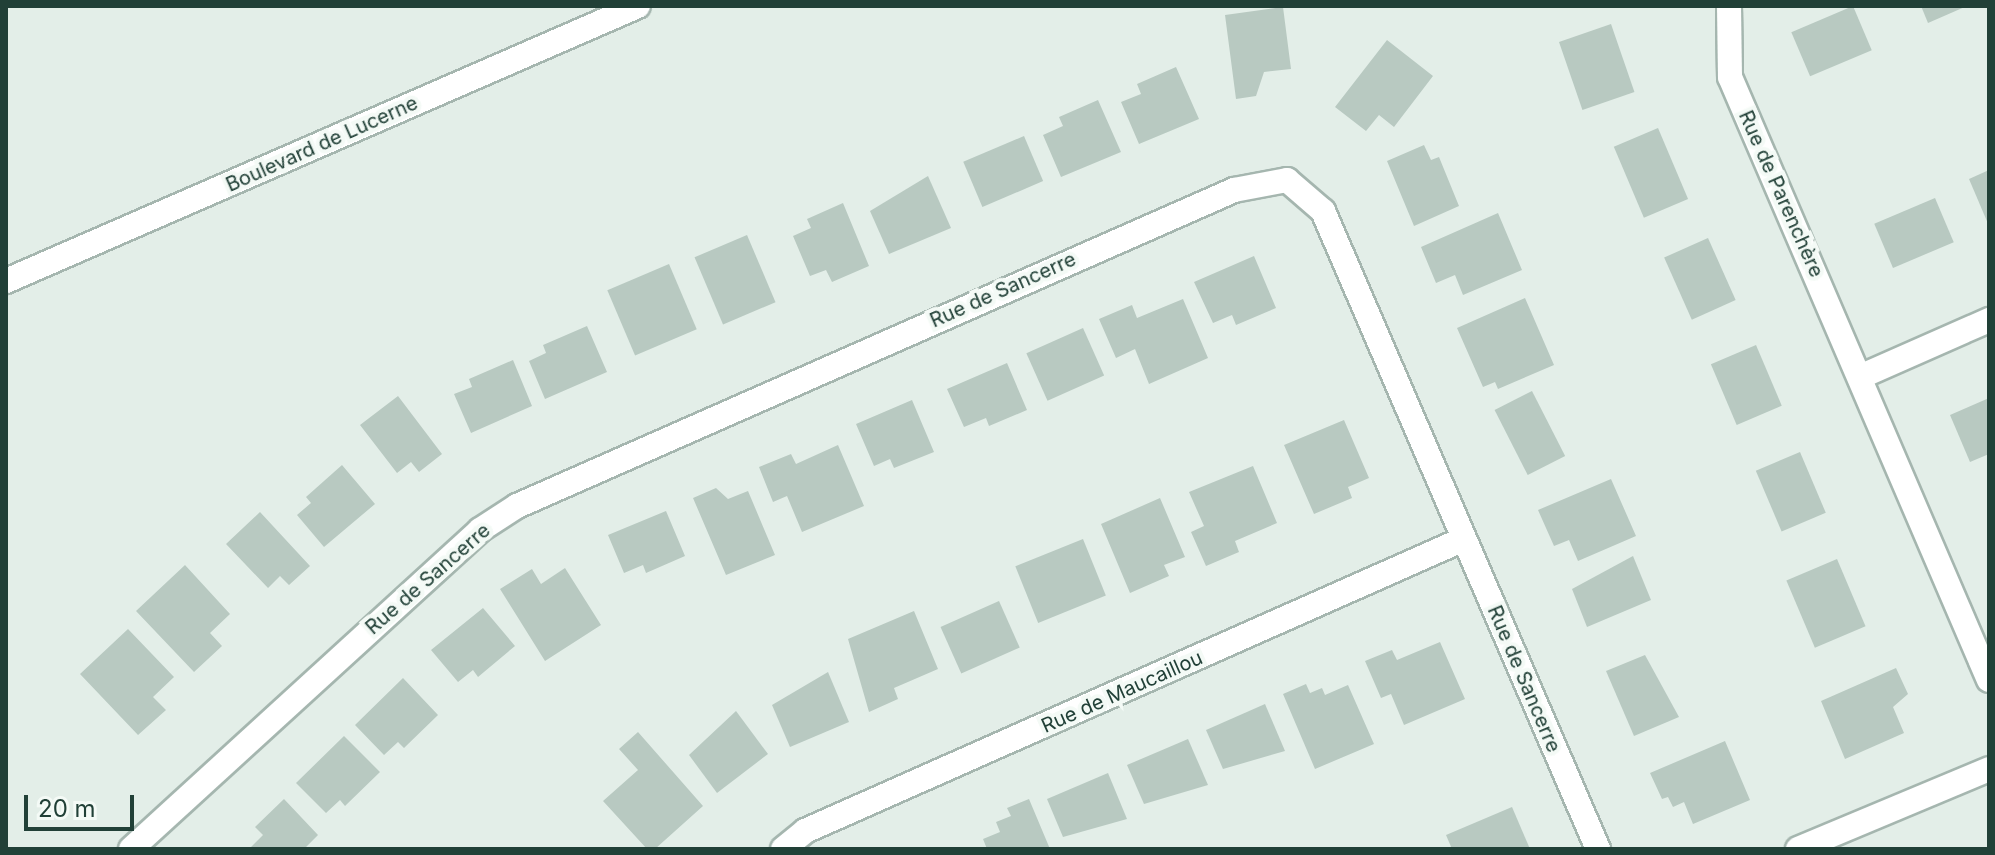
<!DOCTYPE html>
<html>
<head>
<meta charset="utf-8">
<style>
	body { margin:0 }
	#map { position:relative; width:1995px; height:855px; overflow:hidden; background:#e3eee8; font-family:Inter,sans-serif }
	div>[style] { position:absolute }
	.building>* { inset:0; background:#b8c9c1; transform-origin:0 0 }
	.roads { filter:drop-shadow(2px 0 #a5b6af) drop-shadow(-2px 0 #a5b6af) drop-shadow(0 2px #a5b6af) drop-shadow(0 -2px #a5b6af) }
	.street>* { height:24px; margin:-12px; padding:0 12px; transform-origin:12px; border-radius:12px; background:#fff }
	.secondary>* { height:24px; margin:-12px; padding:0 12px; transform-origin:12px; border-radius:12px; background:#fff }
	span { translate:-50% -50%; white-space:nowrap; text-align:center; line-height:1.15; -webkit-text-stroke:8px #f4faf6; paint-order:stroke }
	.street-label { font-size:20px; color:#214037 }
	.frame { position:absolute; inset:0; border:8px solid #214037; pointer-events:none }
	.scale { position:absolute; left:24px; top:795px; width:110px; height:36px; box-sizing:border-box; border:4px solid #214037; border-top:0; padding-left:10px; font-size:24px; line-height:28px; white-space:nowrap; color:#214037; -webkit-text-stroke:6px #f4faf6; paint-order:stroke }
</style>
</head>
<body>
<div id="map">
	<div class="building">
		<div style="left:1853px;top:6px;width:48px;height:67px;rotate:67deg"></div>
		<div style="clip-path:polygon(1921px 6px,1967px 6px,1928px 23px)"></div>
		<div style="clip-path:polygon(1283px 7px,1291px 69px,1264px 72px,1256px 96px,1236px 99px,1225px 15px)"></div>
		<div style="left:1611px;top:24px;width:72px;height:55px;rotate:71deg"></div>
		<div style="clip-path:polygon(1387px 40px,1433px 76px,1394px 127px,1379px 115px,1366px 131px,1335px 107px)"></div>
		<div style="clip-path:polygon(1176px 67px,1199px 119px,1139px 144px,1121px 102px,1141px 94px,1137px 84px)"></div>
		<div style="clip-path:polygon(1098px 100px,1121px 152px,1061px 177px,1043px 135px,1063px 126px,1059px 117px)"></div>
		<div style="left:1658px;top:128px;width:77px;height:48px;rotate:67deg"></div>
		<div style="left:1024px;top:136px;width:49px;height:66px;rotate:67deg"></div>
		<div style="clip-path:polygon(1424px 145px,1431px 160px,1439px 157px,1459px 206px,1414px 226px,1387px 161px)"></div>
		<div style="clip-path:polygon(1989px 170px,1989px 226px,1969px 179px)"></div>
		<div style="clip-path:polygon(928px 176px,951px 228px,889px 254px,870px 211px)"></div>
		<div style="left:1935px;top:198px;width:48px;height:66px;rotate:67deg"></div>
		<div style="clip-path:polygon(843px 203px,869px 266px,832px 282px,826px 270px,810px 276px,793px 236px,811px 228px,807px 219px)"></div>
		<div style="clip-path:polygon(1498px 213px,1522px 270px,1463px 295px,1455px 275px,1436px 283px,1421px 247px)"></div>
		<div style="left:747px;top:235px;width:73px;height:57px;rotate:67deg"></div>
		<div style="left:1708px;top:238px;width:68px;height:48px;rotate:66deg"></div>
		<div style="clip-path:polygon(1254px 256px,1276px 308px,1236px 325px,1232px 315px,1213px 323px,1194px 282px)"></div>
		<div style="left:669px;top:264px;width:71px;height:67px;rotate:67deg"></div>
		<div style="clip-path:polygon(1525px 298px,1554px 365px,1498px 389px,1495px 382px,1483px 387px,1457px 328px)"></div>
		<div style="clip-path:polygon(1183px 299px,1208px 358px,1149px 384px,1135px 349px,1116px 358px,1099px 319px,1132px 305px,1137px 318px)"></div>
		<div style="clip-path:polygon(587px 326px,607px 372px,545px 399px,529px 361px,546px 353px,543px 345px)"></div>
		<div style="left:1083px;top:328px;width:52px;height:62px;rotate:66deg"></div>
		<div style="left:1756px;top:345px;width:66px;height:49px;rotate:67deg"></div>
		<div style="clip-path:polygon(513px 360px,532px 406px,471px 433px,454px 394px,472px 387px,469px 379px)"></div>
		<div style="clip-path:polygon(1007px 363px,1027px 410px,989px 426px,986px 418px,964px 427px,947px 389px)"></div>
		<div style="left:1532px;top:391px;width:73px;height:42px;rotate:63deg"></div>
		<div style="clip-path:polygon(398px 396px,442px 454px,419px 472px,411px 462px,397px 473px,360px 425px)"></div>
		<div style="clip-path:polygon(1989px 398px,1989px 454px,1970px 462px,1950px 415px)"></div>
		<div style="clip-path:polygon(912px 400px,934px 452px,894px 468px,890px 459px,874px 466px,856px 424px)"></div>
		<div style="clip-path:polygon(1344px 420px,1369px 478px,1348px 487px,1352px 498px,1314px 514px,1284px 445px)"></div>
		<div style="clip-path:polygon(838px 445px,864px 506px,802px 532px,787px 496px,773px 502px,759px 467px,791px 454px,796px 464px)"></div>
		<div style="left:1800px;top:452px;width:66px;height:48px;rotate:67deg"></div>
		<div style="clip-path:polygon(342px 465px,375px 504px,324px 547px,297px 515px,311px 503px,306px 497px)"></div>
		<div style="clip-path:polygon(1253px 466px,1277px 523px,1235px 541px,1239px 552px,1206px 566px,1191px 532px,1204px 526px,1189px 492px)"></div>
		<div style="clip-path:polygon(1611px 479px,1636px 536px,1578px 561px,1569px 540px,1554px 546px,1538px 510px)"></div>
		<div style="clip-path:polygon(716px 488px,728px 499px,748px 491px,775px 555px,726px 575px,693px 498px)"></div>
		<div style="clip-path:polygon(1160px 498px,1185px 557px,1164px 565px,1169px 576px,1130px 593px,1101px 524px)"></div>
		<div style="clip-path:polygon(666px 511px,685px 556px,646px 573px,643px 565px,624px 573px,608px 535px)"></div>
		<div style="clip-path:polygon(260px 512px,310px 566px,289px 585px,280px 576px,268px 588px,226px 544px)"></div>
		<div style="left:1083px;top:539px;width:61px;height:73px;rotate:68deg"></div>
		<div style="clip-path:polygon(1633px 556px,1651px 600px,1587px 627px,1572px 589px)"></div>
		<div style="left:1837px;top:559px;width:73px;height:55px;rotate:67deg"></div>
		<div style="clip-path:polygon(185px 565px,230px 614px,210px 633px,222px 646px,194px 672px,136px 611px)"></div>
		<div style="clip-path:polygon(565px 568px,601px 625px,545px 661px,500px 589px,532px 569px,541px 584px)"></div>
		<div style="left:999px;top:601px;width:51px;height:64px;rotate:66deg"></div>
		<div style="clip-path:polygon(483px 608px,515px 646px,478px 677px,473px 670px,458px 682px,431px 650px)"></div>
		<div style="clip-path:polygon(914px 611px,938px 669px,894px 688px,898px 699px,869px 712px,848px 639px)"></div>
		<div style="clip-path:polygon(128px 629px,174px 677px,153px 697px,166px 710px,138px 735px,80px 674px)"></div>
		<div style="clip-path:polygon(1440px 642px,1465px 699px,1404px 725px,1391px 694px,1381px 698px,1365px 661px,1392px 650px,1397px 660px)"></div>
		<div style="clip-path:polygon(1645px 655px,1679px 717px,1634px 736px,1606px 671px)"></div>
		<div style="clip-path:polygon(1896px 668px,1908px 694px,1893px 707px,1904px 733px,1845px 759px,1821px 701px)"></div>
		<div style="clip-path:polygon(828px 672px,849px 722px,790px 747px,772px 705px)"></div>
		<div style="clip-path:polygon(403px 678px,438px 715px,404px 748px,398px 742px,384px 755px,355px 725px)"></div>
		<div style="clip-path:polygon(1306px 684px,1310px 693px,1322px 688px,1325px 695px,1348px 685px,1374px 744px,1315px 769px,1283px 694px)"></div>
		<div style="clip-path:polygon(1265px 704px,1285px 751px,1223px 769px,1206px 730px)"></div>
		<div style="clip-path:polygon(736px 711px,768px 754px,717px 793px,689px 755px)"></div>
		<div style="clip-path:polygon(638px 732px,703px 806px,655px 849px,647px 849px,603px 801px,638px 770px,619px 749px)"></div>
		<div style="clip-path:polygon(344px 736px,380px 772px,345px 806px,340px 800px,326px 813px,296px 783px)"></div>
		<div style="clip-path:polygon(1188px 739px,1208px 785px,1144px 804px,1127px 765px)"></div>
		<div style="clip-path:polygon(1725px 741px,1750px 800px,1693px 824px,1684px 802px,1673px 807px,1668px 797px,1662px 799px,1650px 773px)"></div>
		<div style="clip-path:polygon(1108px 773px,1127px 819px,1063px 837px,1047px 799px)"></div>
		<div style="clip-path:polygon(284px 799px,318px 835px,304px 849px,249px 849px,263px 835px,255px 827px)"></div>
		<div style="clip-path:polygon(1029px 799px,1050px 849px,987px 849px,983px 839px,1000px 832px,996px 822px,1011px 816px,1007px 808px)"></div>
		<div style="clip-path:polygon(1512px 807px,1530px 849px,1452px 849px,1446px 835px)"></div>
	</div>
	<div class="roads">
		<div class="street">
			<div style="left:1729px;top:6px;width:71px;rotate:89.2deg"></div>
			<div style="left:1730px;top:77px;width:656px;rotate:66.76deg"></div>
			<div style="left:1862px;top:376px;width:139px;rotate:-23.8deg"></div>
			<div style="left:131px;top:849px;width:473px;rotate:-42.4deg"></div>
			<div style="left:480px;top:530px;width:44px;rotate:-33deg"></div>
			<div style="left:517px;top:506px;width:784px;rotate:-23.78deg"></div>
			<div style="left:1234px;top:190px;width:54px;rotate:-10.7deg"></div>
			<div style="left:1287px;top:180px;width:48px;rotate:40.7deg"></div>
			<div style="left:1323px;top:211px;width:695px;rotate:66.68deg"></div>
			<div style="left:783px;top:849px;width:28px;rotate:-39deg"></div>
			<div style="left:805px;top:831px;width:721px;rotate:-23.9deg"></div>
			<div style="left:1798px;top:849px;width:207px;rotate:-22.7deg"></div>
		</div>
		<div class="secondary">
			<div style="left:6px;top:281px;width:689px;rotate:-23.52deg"></div>
		</div>
	</div>
	<div class="street-label">
		<span style="left:322px;top:144px;rotate:-24deg">Boulevard de Lucerne</span>
		<span style="left:1781px;top:194px;rotate:66deg">Rue de Parenchère</span>
		<span style="left:1003px;top:290px;rotate:-24deg">Rue de Sancerre</span>
		<span style="left:428px;top:579px;rotate:-41deg">Rue de Sancerre</span>
		<span style="left:1524px;top:679px;rotate:67deg">Rue de Sancerre</span>
		<span style="left:1122px;top:692px;rotate:-24deg">Rue de Maucaillou</span>
	</div>
	<div class="frame"></div>
	<div class="scale">20 m</div>
</div>
</body>
</html>
